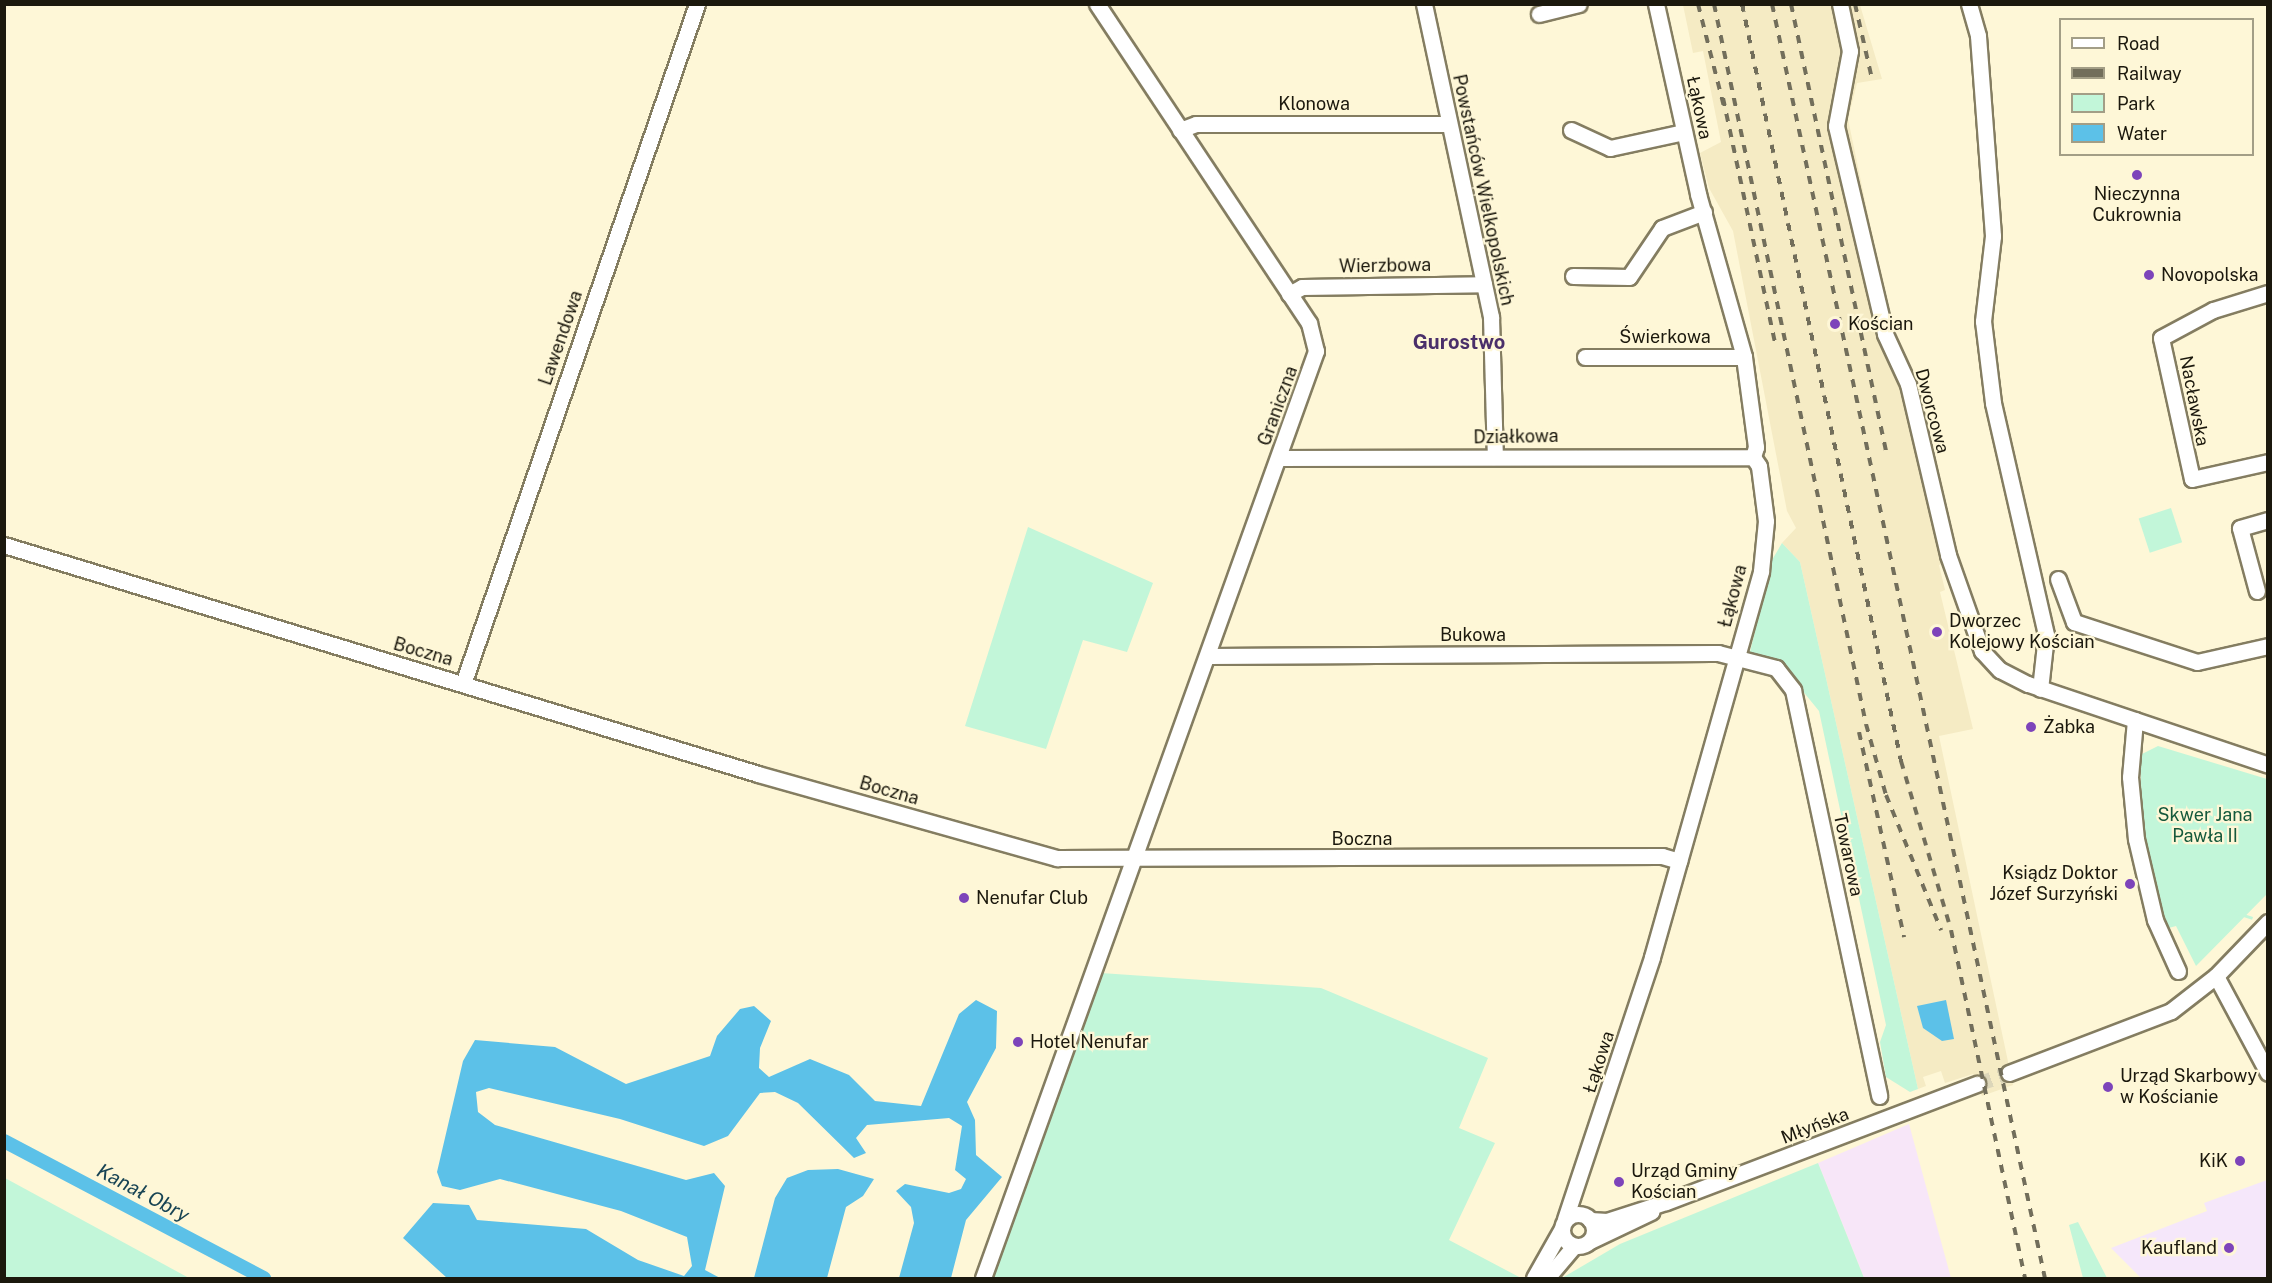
<!DOCTYPE html>
<html>
<head>
<meta charset="utf-8">
<style>
	body { margin:0 }
	#map { position:relative; width:2272px; height:1283px; overflow:hidden; background:#fef7d7; font-family:"Public Sans",sans-serif }
	div>[style] { position:absolute }
	.commercial>* { inset:0; background:#f5e7fa }
	.industrial>* { inset:0; background:#f7e6f8 }
	.built>* { inset:0; background:#f5ebc4 }
	.green>* { inset:0; background:#c2f6d9; transform-origin:0 0 }
	.water>* { inset:0; background:#5cc1e8 }
	.canal>* { height:14px; margin:-7px; padding:0 7px; transform-origin:7px; border-radius:7px; background:#5cc1e8 }
	.minor-tunnel>* { height:15px; margin-top:-7.5px; transform-origin:0; background:repeating-linear-gradient(90deg,#dcd6b9 0 15px,transparent 0 23px) }
	.roads { filter:drop-shadow(2px 0 #847d61) drop-shadow(-2px 0 #847d61) drop-shadow(0 2px #847d61) drop-shadow(0 -2px #847d61) }
	.minor>* { height:15px; margin:-7.5px; padding:0 7.5px; transform-origin:7.5px; border-radius:7.5px; background:#fff }
	.minor>.ring { margin:-7.5px; padding:0; box-sizing:content-box; background:none; border:15px solid #fff; border-radius:50% }
	.rail>* { height:4px; margin-top:-2px; transform-origin:0; background:repeating-linear-gradient(90deg,#726e5b 0 8px,transparent 0 16px) }
	.dots>* { width:16px; height:16px; translate:-50% -50%; box-sizing:border-box; border:3px solid #fef7d7; border-radius:50% }
	span { translate:-50% -50%; white-space:nowrap; text-align:center; line-height:1.15; -webkit-text-stroke:4.5px #fef7d7; paint-order:stroke }
	.street-label { font-size:18px; color:#1b180d }
	.poi-label { font-size:18px; color:#1b180d }
	.left { translate:0 -50%; text-align:left }
	.right { translate:-100% -50%; text-align:right }
	.park-label { font-size:18px; color:#15593c }
	.neighbourhood-label { font-size:20px; color:#4a2f6a; font-weight:700 }
	.water-label { font-size:20px; color:#184454; font-style:italic }
	.frame { position:absolute; inset:0; border:6px solid #1b180d; pointer-events:none }
	.legend { position:absolute; left:2059px; top:18px; width:195px; height:138px; box-sizing:border-box; background:#fef7d7; border:2px solid #a39e86; margin:0; padding:8px 10px; list-style:none; font-size:18px; color:#1b180d }
	.legend li { display:flex; align-items:center; gap:12px; height:30px }
	.legend b { width:30px; border:2px solid #a39e86 }
</style>
</head>
<body>
<div id="map">
	<div class="commercial">
		<div style="clip-path:polygon(2267px 1180px,2267px 1278px,2141px 1278px,2111px 1248px,2207px 1211px,2204px 1203px)"></div>
	</div>
	<div class="industrial">
		<div style="clip-path:polygon(1909px 1124px,1951px 1278px,1864px 1278px,1818px 1163px)"></div>
	</div>
	<div class="built">
		<div style="clip-path:polygon(1683px 5px,1860px 5px,1882px 79px,1857px 83px,1848px 119px,1893px 335px,1956px 560px,1939px 565px,1945px 590px,1940px 592px,1973px 729px,1939px 736px,2013px 1085px,1982px 1096px,1973px 1074px,1945px 1083px,1941px 1071px,1923px 1077px,1926px 1086px,1918px 1089px,1800px 562px,1782px 543px,1796px 528px,1787px 511px,1733px 231px,1709px 188px,1700px 153px,1721px 142px,1703px 51px,1693px 53px)"></div>
	</div>
	<div class="green">
		<div style="left:2171px;top:508px;width:36px;height:34px;rotate:72deg"></div>
		<div style="clip-path:polygon(1028px 527px,1153px 583px,1127px 652px,1083px 640px,1046px 749px,965px 726px)"></div>
		<div style="clip-path:polygon(1782px 543px,1800px 562px,1918px 1089px,1910px 1092px,1886px 1077px,1880px 1042px,1886px 1025px,1819px 711px,1779px 662px,1750px 652px,1772px 560px)"></div>
		<div style="clip-path:polygon(2158px 746px,2267px 779px,2267px 894px,2196px 966px,2176px 926px,2165px 929px,2143px 840px,2140px 755px)"></div>
		<div style="left:2253px;top:917px;width:3px;height:86px;rotate:108deg"></div>
		<div style="clip-path:polygon(1101px 973px,1321px 988px,1488px 1058px,1459px 1128px,1495px 1143px,1449px 1240px,1521px 1278px,993px 1278px)"></div>
		<div style="clip-path:polygon(1818px 1163px,1864px 1278px,1562px 1278px,1620px 1244px)"></div>
		<div style="clip-path:polygon(5px 1178px,189px 1278px,5px 1278px)"></div>
		<div style="clip-path:polygon(2078px 1222px,2107px 1278px,2083px 1278px,2069px 1225px)"></div>
	</div>
	<div class="water">
		<div style="clip-path:polygon(976px 1000px,997px 1011px,996px 1048px,967px 1102px,975px 1120px,976px 1155px,1002px 1177px,966px 1220px,951px 1278px,899px 1278px,914px 1223px,911px 1207px,896px 1191px,905px 1184px,949px 1193px,961px 1189px,966px 1179px,955px 1170px,962px 1126px,949px 1118px,867px 1125px,856px 1138px,866px 1153px,854px 1158px,798px 1103px,775px 1092px,760px 1093px,728px 1136px,704px 1146px,620px 1119px,489px 1088px,476px 1092px,478px 1112px,495px 1125px,686px 1180px,714px 1173px,725px 1186px,705px 1270px,720px 1278px,447px 1278px,403px 1238px,433px 1203px,469px 1205px,477px 1220px,586px 1229px,638px 1260px,684px 1276px,692px 1266px,687px 1237px,621px 1211px,500px 1179px,460px 1190px,442px 1186px,437px 1172px,463px 1061px,475px 1040px,555px 1047px,626px 1084px,710px 1056px,717px 1036px,740px 1009px,754px 1006px,771px 1021px,760px 1048px,759px 1068px,769px 1077px,810px 1059px,849px 1075px,875px 1101px,921px 1106px,959px 1014px)"></div>
		<div style="clip-path:polygon(1946px 1000px,1954px 1039px,1942px 1041px,1923px 1028px,1917px 1006px)"></div>
		<div style="clip-path:polygon(838px 1169px,874px 1179px,863px 1196px,846px 1207px,827px 1278px,754px 1278px,775px 1198px,787px 1178px,808px 1170px)"></div>
	</div>
	<div class="canal">
		<div style="left:4px;top:1141px;width:294px;rotate:27.8deg"></div>
	</div>
	<div class="minor-tunnel">
		<div style="left:1977px;top:1084px;width:34px;rotate:-19deg"></div>
	</div>
	<div class="roads">
		<div class="minor">
			<div style="left:1424px;top:4px;width:320px;rotate:77.9deg"></div>
			<div style="left:1491px;top:317px;width:140px;rotate:88.4deg"></div>
			<div style="left:1656px;top:4px;width:195px;rotate:77.5deg"></div>
			<div style="left:1698px;top:194px;width:169px;rotate:74.2deg"></div>
			<div style="left:1744px;top:357px;width:91px;rotate:82.4deg"></div>
			<div style="left:1756px;top:447px;width:10px;rotate:107deg"></div>
			<div style="left:1840px;top:4px;width:48px;rotate:78deg"></div>
			<div style="left:1850px;top:51px;width:76px;rotate:100.6deg"></div>
			<div style="left:1836px;top:126px;width:214px;rotate:76.7deg"></div>
			<div style="left:1885px;top:334px;width:55px;rotate:65.3deg"></div>
			<div style="left:1908px;top:384px;width:176px;rotate:76.8deg"></div>
			<div style="left:1948px;top:555px;width:102px;rotate:70.5deg"></div>
			<div style="left:1982px;top:651px;width:26px;rotate:47deg"></div>
			<div style="left:2000px;top:670px;width:31px;rotate:27deg"></div>
			<div style="left:2028px;top:684px;width:253px;rotate:18.6deg"></div>
			<div style="left:1969px;top:4px;width:33px;rotate:74deg"></div>
			<div style="left:1978px;top:36px;width:201px;rotate:85.7deg"></div>
			<div style="left:1993px;top:236px;width:86px;rotate:96.7deg"></div>
			<div style="left:1983px;top:321px;width:83px;rotate:83deg"></div>
			<div style="left:1993px;top:403px;width:238px;rotate:77.1deg"></div>
			<div style="left:2046px;top:635px;width:54px;rotate:96.3deg"></div>
			<div style="left:1539px;top:14px;width:41px;rotate:-14deg"></div>
			<div style="left:1180px;top:130px;width:17px;rotate:-21deg"></div>
			<div style="left:1196px;top:124px;width:253px"></div>
			<div style="left:1571px;top:130px;width:43px;rotate:24.8deg"></div>
			<div style="left:1610px;top:148px;width:76px;rotate:-12.2deg"></div>
			<div style="left:1573px;top:276px;width:56px;rotate:1deg"></div>
			<div style="left:1629px;top:277px;width:59px;rotate:-56deg"></div>
			<div style="left:1662px;top:228px;width:45px;rotate:-20.9deg"></div>
			<div style="left:2268px;top:293px;width:58px;rotate:162.8deg"></div>
			<div style="left:2213px;top:310px;width:59px;rotate:151.7deg"></div>
			<div style="left:2161px;top:338px;width:144px;rotate:77.6deg"></div>
			<div style="left:2192px;top:479px;width:78px;rotate:-12.6deg"></div>
			<div style="left:1289px;top:294px;width:15px;rotate:-28deg"></div>
			<div style="left:1302px;top:287px;width:182px;rotate:-0.9deg"></div>
			<div style="left:1585px;top:357px;width:159px"></div>
			<div style="left:1280px;top:458px;width:473px;rotate:-0.1deg"></div>
			<div style="left:4px;top:545px;width:788px;rotate:16.89deg"></div>
			<div style="left:758px;top:774px;width:311px;rotate:15.7deg"></div>
			<div style="left:1057px;top:858px;width:605px;rotate:-0.19deg"></div>
			<div style="left:1662px;top:856px;width:18px;rotate:16deg"></div>
			<div style="left:2058px;top:579px;width:46px;rotate:69.6deg"></div>
			<div style="left:2074px;top:622px;width:129px;rotate:18deg"></div>
			<div style="left:2197px;top:662px;width:73px;rotate:-12.7deg"></div>
			<div style="left:2257px;top:591px;width:65px;rotate:-105.1deg"></div>
			<div style="left:2240px;top:528px;width:29px;rotate:-16deg"></div>
			<div style="left:1209px;top:656px;width:509px;rotate:-0.34deg"></div>
			<div style="left:1718px;top:653px;width:60px;rotate:14.5deg"></div>
			<div style="left:1776px;top:668px;width:28px;rotate:52deg"></div>
			<div style="left:1793px;top:690px;width:415px;rotate:78deg"></div>
			<div style="left:463px;top:684px;width:719px;rotate:-71.01deg"></div>
			<div style="left:2135px;top:720px;width:57px;rotate:95deg"></div>
			<div style="left:2130px;top:777px;width:62px;rotate:84.5deg"></div>
			<div style="left:2136px;top:839px;width:83px;rotate:76.8deg"></div>
			<div style="left:2155px;top:920px;width:56px;rotate:65.7deg"></div>
			<div style="left:2216px;top:976px;width:110px;rotate:61.8deg"></div>
			<div style="left:2009px;top:1073px;width:173px;rotate:-20.9deg"></div>
			<div style="left:2171px;top:1011px;width:57px;rotate:-37.9deg"></div>
			<div style="left:2216px;top:976px;width:75px;rotate:-46.1deg"></div>
			<div class="ring" style="left:1562px;top:1214px;width:17px;height:17px"></div>
			<div style="left:1565px;top:1219px;width:276px;rotate:-71.6deg"></div>
			<div style="left:1652px;top:957px;width:401px;rotate:-74.2deg"></div>
			<div style="left:1761px;top:571px;width:50px;rotate:-84.3deg"></div>
			<div style="left:1766px;top:521px;width:55px;rotate:-97.3deg"></div>
			<div style="left:1759px;top:466px;width:11px;rotate:-124deg"></div>
			<div style="left:1590px;top:1220px;width:17px;rotate:3deg"></div>
			<div style="left:1607px;top:1221px;width:62px;rotate:-17.9deg"></div>
			<div style="left:1666px;top:1202px;width:333px;rotate:-20.8deg"></div>
			<div style="left:1590px;top:1241px;width:68px;rotate:-25.4deg"></div>
			<div style="left:983px;top:1278px;width:985px;rotate:-70.24deg"></div>
			<div style="left:1316px;top:351px;width:29px;rotate:-104deg"></div>
			<div style="left:1309px;top:323px;width:383px;rotate:-123.6deg"></div>
			<div style="left:1534px;top:1278px;width:55px;rotate:-60.6deg"></div>
			<div style="left:1547px;top:1278px;width:42px;rotate:-49.8deg"></div>
		</div>
	</div>
	<div class="rail">
		<div style="left:1698px;top:4px;width:106px;rotate:75.8deg"></div>
		<div style="left:1714px;top:4px;width:736px;rotate:78.08deg"></div>
		<div style="left:1866px;top:724px;width:74px;rotate:74.3deg"></div>
		<div style="left:1886px;top:795px;width:146px;rotate:67.8deg"></div>
		<div style="left:1742px;top:4px;width:774px;rotate:78.14deg"></div>
		<div style="left:1901px;top:761px;width:176px;rotate:73.5deg"></div>
		<div style="left:1951px;top:930px;width:356px;rotate:78deg"></div>
		<div style="left:1772px;top:4px;width:1303px;rotate:77.91deg"></div>
		<div style="left:1791px;top:4px;width:457px;rotate:78deg"></div>
		<div style="left:1855px;top:4px;width:77px;rotate:77.2deg"></div>
		<div style="left:1723px;top:98px;width:249px;rotate:78deg"></div>
		<div style="left:1859px;top:732px;width:210px;rotate:77.6deg"></div>
	</div>
	<div class="dots">
		<div style="left:2137px;top:175px;background:#7d44ba"></div>
		<div style="left:2149px;top:275px;background:#7d44ba"></div>
		<div style="left:1835px;top:324px;background:#7d44ba"></div>
		<div style="left:1937px;top:632px;background:#7d44ba"></div>
		<div style="left:2031px;top:727px;background:#7d44ba"></div>
		<div style="left:2130px;top:884px;background:#7d44ba"></div>
		<div style="left:964px;top:898px;background:#7d44ba"></div>
		<div style="left:1018px;top:1042px;background:#7d44ba"></div>
		<div style="left:2108px;top:1087px;background:#7d44ba"></div>
		<div style="left:2240px;top:1161px;background:#7d44ba"></div>
		<div style="left:1619px;top:1182px;background:#7d44ba"></div>
		<div style="left:2229px;top:1248px;background:#7d44ba"></div>
	</div>
	<div class="street-label">
		<span style="left:1314px;top:104px">Klonowa</span>
		<span style="left:1699px;top:108px;rotate:78deg">Łąkowa</span>
		<span style="left:1483px;top:190px;rotate:78deg">Powstańców Wielkopolskich</span>
		<span style="left:1385px;top:266px;rotate:-1deg">Wierzbowa</span>
		<span style="left:1665px;top:337px">Świerkowa</span>
		<span style="left:561px;top:338px;rotate:-71deg">Lawendowa</span>
		<span style="left:2194px;top:401px;rotate:79deg">Nacławska</span>
		<span style="left:1278px;top:406px;rotate:-70deg">Graniczna</span>
		<span style="left:1932px;top:411px;rotate:75deg">Dworcowa</span>
		<span style="left:1516px;top:437px;rotate:-1deg">Działkowa</span>
		<span style="left:1733px;top:596px;rotate:-75deg">Łąkowa</span>
		<span style="left:1473px;top:635px">Bukowa</span>
		<span style="left:423px;top:652px;rotate:16deg">Boczna</span>
		<span style="left:889px;top:791px;rotate:16deg">Boczna</span>
		<span style="left:1362px;top:839px">Boczna</span>
		<span style="left:1848px;top:855px;rotate:78deg">Towarowa</span>
		<span style="left:1599px;top:1062px;rotate:-72deg">Łąkowa</span>
		<span style="left:1815px;top:1126px;rotate:-21deg">Młyńska</span>
	</div>
	<div class="poi-label">
		<span style="left:2137px;top:205px">Nieczynna<br>Cukrownia</span>
		<span class="left" style="left:2161px;top:275px">Novopolska</span>
		<span class="left" style="left:1848px;top:324px">Kościan</span>
		<span class="left" style="left:1949px;top:632px">Dworzec<br>Kolejowy Kościan</span>
		<span class="left" style="left:2043px;top:727px">Żabka</span>
		<span class="right" style="left:2118px;top:884px">Ksiądz Doktor<br>Józef Surzyński</span>
		<span class="left" style="left:976px;top:898px">Nenufar Club</span>
		<span class="left" style="left:1030px;top:1042px">Hotel Nenufar</span>
		<span class="left" style="left:2120px;top:1087px">Urząd Skarbowy<br>w Kościanie</span>
		<span class="right" style="left:2228px;top:1161px">KiK</span>
		<span class="left" style="left:1631px;top:1182px">Urząd Gminy<br>Kościan</span>
		<span class="right" style="left:2217px;top:1248px">Kaufland</span>
	</div>
	<div class="park-label">
		<span style="left:2205px;top:826px">Skwer Jana<br>Pawła II</span>
	</div>
	<div class="neighbourhood-label">
		<span style="left:1459px;top:342px">Gurostwo</span>
	</div>
	<div class="water-label">
		<span style="left:143px;top:1193px;rotate:28deg">Kanał Obry</span>
	</div>
	<div class="frame"></div>
	<ul class="legend">
	<li><b style="height:8px;background:#fff"></b>Road</li>
	<li><b style="height:8px;background:#726e5b"></b>Railway</li>
	<li><b style="height:16px;background:#c2f6d9"></b>Park</li>
	<li><b style="height:16px;background:#5cc1e8"></b>Water</li>
	</ul>
</div>
</body>
</html>
